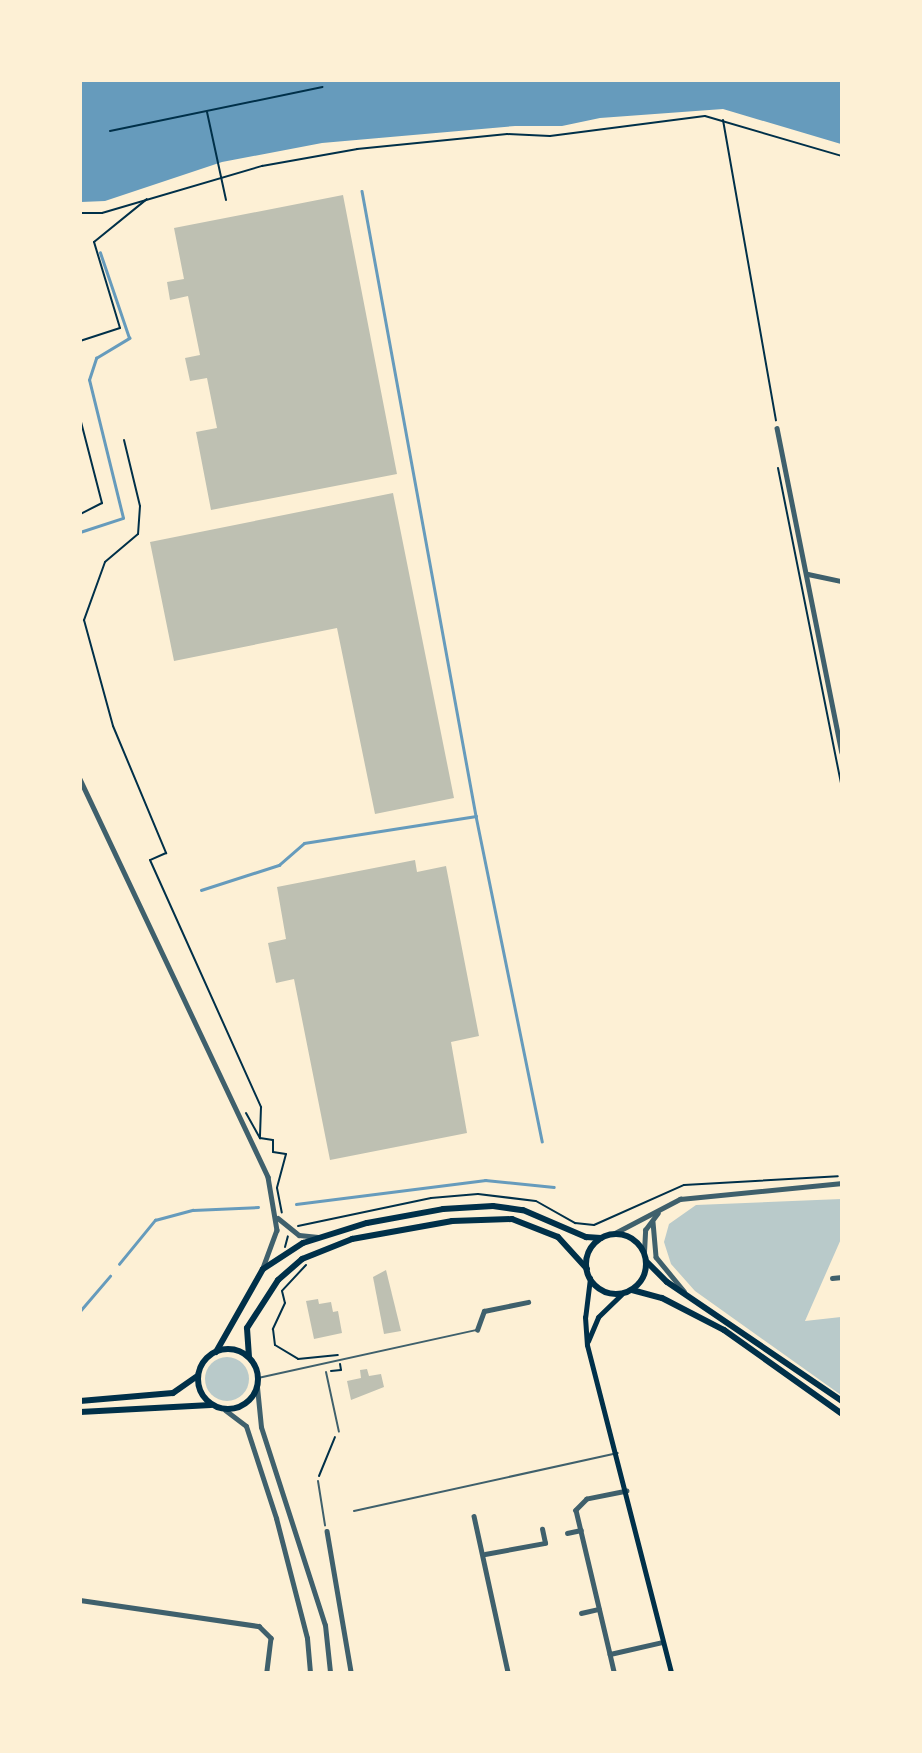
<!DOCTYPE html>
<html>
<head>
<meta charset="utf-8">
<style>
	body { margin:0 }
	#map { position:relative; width:922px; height:1753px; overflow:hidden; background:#fdf0d5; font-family:"Noto Sans",sans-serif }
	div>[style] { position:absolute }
	.green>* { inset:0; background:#b9caca }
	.round { border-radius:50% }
	.water>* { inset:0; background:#669bbc }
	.stream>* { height:2.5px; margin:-1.25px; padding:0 1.25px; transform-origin:1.25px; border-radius:1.25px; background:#669bbc }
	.building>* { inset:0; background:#bec0b2 }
	.path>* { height:2px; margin:-1px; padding:0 1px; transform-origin:1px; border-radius:1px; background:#003049 }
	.service>* { height:2px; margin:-1px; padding:0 1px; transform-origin:1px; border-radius:1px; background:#3f606c }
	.minor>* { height:4.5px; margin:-2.25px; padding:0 2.25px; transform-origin:2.25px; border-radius:2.25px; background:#3f606c }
	.tertiary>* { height:5px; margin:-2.5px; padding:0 2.5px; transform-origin:2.5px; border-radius:2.5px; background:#3f606c }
	.secondary>* { height:5px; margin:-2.5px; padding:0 2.5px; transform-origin:2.5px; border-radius:2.5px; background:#003049 }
	.primary>* { height:6px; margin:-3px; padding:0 3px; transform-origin:3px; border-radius:3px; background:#003049 }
	.primary>.ring { margin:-3px; padding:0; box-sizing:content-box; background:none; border:6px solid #003049; border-radius:50% }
	span { translate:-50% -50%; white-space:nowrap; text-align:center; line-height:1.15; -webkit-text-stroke:7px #fdf0d5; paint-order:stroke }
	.frame { position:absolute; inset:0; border:82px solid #fdf0d5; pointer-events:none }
</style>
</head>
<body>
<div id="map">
	<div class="green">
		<div style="clip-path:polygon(841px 1199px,841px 1239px,805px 1321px,841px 1317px,841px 1395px,695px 1291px,671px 1264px,664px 1242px,669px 1224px,696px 1205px)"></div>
		<div class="round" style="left:205px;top:1357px;width:44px;height:44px"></div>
	</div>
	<div class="water">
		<div style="clip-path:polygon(81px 81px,841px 81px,841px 144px,723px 109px,600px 118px,562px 126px,515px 126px,322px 143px,222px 162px,105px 201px,81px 202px)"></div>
	</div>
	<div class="stream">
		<div style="left:362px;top:191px;width:635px;rotate:79.66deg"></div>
		<div style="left:476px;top:816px;width:332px;rotate:78.5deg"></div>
		<div style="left:80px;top:532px;width:45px;rotate:-18deg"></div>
		<div style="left:123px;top:518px;width:142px;rotate:-103.8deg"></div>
		<div style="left:89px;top:380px;width:23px;rotate:-72deg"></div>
		<div style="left:96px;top:358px;width:39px;rotate:-31deg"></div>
		<div style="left:129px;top:338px;width:90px;rotate:-108.8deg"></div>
		<div style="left:201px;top:890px;width:82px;rotate:-17.8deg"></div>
		<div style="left:279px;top:865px;width:33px;rotate:-41deg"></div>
		<div style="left:304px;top:843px;width:174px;rotate:-8.9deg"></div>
		<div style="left:296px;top:1204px;width:191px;rotate:-7.2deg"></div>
		<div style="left:485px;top:1180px;width:69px;rotate:5.8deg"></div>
		<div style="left:119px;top:1264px;width:57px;rotate:-50.7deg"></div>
		<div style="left:155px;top:1220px;width:39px;rotate:-15deg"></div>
		<div style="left:193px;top:1210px;width:65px;rotate:-2.6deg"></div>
		<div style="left:80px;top:1311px;width:46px;rotate:-49.4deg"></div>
	</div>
	<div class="building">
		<div style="clip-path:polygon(343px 195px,397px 474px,211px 510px,196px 432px,217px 428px,207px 378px,190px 381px,185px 358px,200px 355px,188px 296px,170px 300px,167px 282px,184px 279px,174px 228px)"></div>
		<div style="clip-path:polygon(393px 493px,454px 798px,375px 814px,337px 628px,174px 661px,150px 542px)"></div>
		<div style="clip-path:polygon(415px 860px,417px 872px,446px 866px,479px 1036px,451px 1042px,467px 1133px,330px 1160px,294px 979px,276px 983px,268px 943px,286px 939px,277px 887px)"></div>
		<div style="clip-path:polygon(386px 1270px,401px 1331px,384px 1334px,373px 1277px)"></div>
		<div style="clip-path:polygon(318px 1299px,319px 1304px,331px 1302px,333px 1312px,338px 1311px,342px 1333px,314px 1339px,306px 1301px)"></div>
		<div style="clip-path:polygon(367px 1369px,369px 1376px,381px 1374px,384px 1387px,351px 1400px,347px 1381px,361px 1378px,360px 1370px)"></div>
	</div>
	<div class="path">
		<div style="left:207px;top:112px;width:90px;rotate:77.8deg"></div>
		<div style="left:723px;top:120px;width:305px;rotate:80deg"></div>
		<div style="left:110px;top:131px;width:217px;rotate:-11.7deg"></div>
		<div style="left:80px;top:213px;width:22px"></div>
		<div style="left:102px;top:213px;width:167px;rotate:-16.4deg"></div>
		<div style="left:262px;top:166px;width:97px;rotate:-10.1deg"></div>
		<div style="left:357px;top:149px;width:151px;rotate:-5.7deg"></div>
		<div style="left:507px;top:134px;width:43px;rotate:2.7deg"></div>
		<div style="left:550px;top:136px;width:156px;rotate:-7.4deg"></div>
		<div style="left:705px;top:116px;width:143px;rotate:16.3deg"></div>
		<div style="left:80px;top:341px;width:42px;rotate:-18deg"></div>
		<div style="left:120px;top:328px;width:90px;rotate:-106.8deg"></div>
		<div style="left:94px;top:242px;width:68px;rotate:-39.1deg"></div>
		<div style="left:80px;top:418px;width:88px;rotate:75.5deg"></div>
		<div style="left:102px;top:503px;width:25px;rotate:153deg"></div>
		<div style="left:124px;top:440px;width:68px;rotate:76.4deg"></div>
		<div style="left:140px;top:506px;width:28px;rotate:94deg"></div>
		<div style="left:138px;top:534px;width:43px;rotate:139.7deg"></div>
		<div style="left:105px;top:562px;width:62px;rotate:109.9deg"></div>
		<div style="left:84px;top:620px;width:110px;rotate:74.7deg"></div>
		<div style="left:113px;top:726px;width:138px;rotate:67.3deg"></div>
		<div style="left:166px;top:853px;width:17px;rotate:156deg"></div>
		<div style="left:150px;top:860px;width:271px;rotate:65.8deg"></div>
		<div style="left:261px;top:1107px;width:31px;rotate:92deg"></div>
		<div style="left:778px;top:468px;width:327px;rotate:78.7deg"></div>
		<div style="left:246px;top:1113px;width:29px;rotate:61deg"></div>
		<div style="left:260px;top:1138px;width:13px;rotate:9deg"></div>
		<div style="left:273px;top:1140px;width:12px;rotate:90deg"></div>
		<div style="left:273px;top:1152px;width:13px;rotate:9deg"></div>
		<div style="left:286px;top:1154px;width:35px;rotate:105deg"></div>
		<div style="left:277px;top:1188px;width:25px;rotate:79deg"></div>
		<div style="left:298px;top:1226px;width:136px;rotate:-11.9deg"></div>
		<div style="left:431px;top:1198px;width:47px;rotate:-4.9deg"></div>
		<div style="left:478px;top:1194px;width:58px;rotate:6.9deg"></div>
		<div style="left:536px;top:1201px;width:45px;rotate:29.4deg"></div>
		<div style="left:575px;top:1223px;width:19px;rotate:6deg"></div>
		<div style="left:594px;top:1225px;width:98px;rotate:-24deg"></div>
		<div style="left:684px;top:1185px;width:154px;rotate:-3.3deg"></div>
		<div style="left:285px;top:1247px;width:11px;rotate:-75deg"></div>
		<div style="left:306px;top:1265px;width:35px;rotate:133deg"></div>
		<div style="left:282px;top:1291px;width:12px;rotate:76deg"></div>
		<div style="left:285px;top:1303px;width:29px;rotate:115deg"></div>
		<div style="left:273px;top:1329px;width:16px;rotate:83deg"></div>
		<div style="left:275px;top:1345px;width:27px;rotate:31deg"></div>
		<div style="left:298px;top:1359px;width:40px;rotate:-5.7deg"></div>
		<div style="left:331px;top:1371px;width:10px;rotate:-6deg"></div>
		<div style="left:341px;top:1370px;width:6px;rotate:-99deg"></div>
		<div style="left:319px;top:1476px;width:42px;rotate:-67.7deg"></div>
	</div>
	<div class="service">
		<div style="left:326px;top:1372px;width:61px;rotate:77.8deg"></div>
		<div style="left:258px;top:1378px;width:223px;rotate:-12.4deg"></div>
		<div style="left:318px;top:1481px;width:45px;rotate:81deg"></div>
		<div style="left:354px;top:1511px;width:270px;rotate:-12.4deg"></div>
	</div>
	<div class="minor">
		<div style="left:777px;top:428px;width:330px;rotate:78.7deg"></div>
		<div style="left:808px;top:574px;width:35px;rotate:12deg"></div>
		<div style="left:80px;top:779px;width:440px;rotate:64.7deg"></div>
		<div style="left:268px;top:1177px;width:54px;rotate:80.4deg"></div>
		<div style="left:277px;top:1230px;width:40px;rotate:110.2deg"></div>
		<div style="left:278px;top:1218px;width:27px;rotate:39deg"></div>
		<div style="left:299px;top:1235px;width:19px;rotate:6deg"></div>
		<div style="left:653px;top:1222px;width:35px;rotate:85deg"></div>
		<div style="left:656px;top:1257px;width:44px;rotate:50.5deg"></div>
		<div style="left:613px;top:1234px;width:76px;rotate:-27.6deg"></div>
		<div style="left:680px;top:1199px;width:163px;rotate:-5.6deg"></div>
		<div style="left:644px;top:1252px;width:22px;rotate:-87deg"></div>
		<div style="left:645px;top:1230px;width:21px;rotate:-53deg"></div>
		<div style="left:832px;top:1278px;width:10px;rotate:-6deg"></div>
		<div style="left:477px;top:1330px;width:20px;rotate:-70deg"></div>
		<div style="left:484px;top:1311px;width:45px;rotate:-11.6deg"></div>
		<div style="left:627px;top:1491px;width:41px;rotate:168.7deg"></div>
		<div style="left:587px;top:1499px;width:16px;rotate:135deg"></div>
		<div style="left:576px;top:1510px;width:148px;rotate:76.7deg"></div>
		<div style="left:610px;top:1654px;width:54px;rotate:-12.8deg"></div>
		<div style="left:474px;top:1516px;width:160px;rotate:77.7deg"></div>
		<div style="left:327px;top:1531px;width:143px;rotate:80.3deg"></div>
		<div style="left:567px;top:1533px;width:14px;rotate:-12deg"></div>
		<div style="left:485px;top:1554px;width:61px;rotate:-10.4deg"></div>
		<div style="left:545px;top:1543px;width:14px;rotate:-102deg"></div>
		<div style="left:80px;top:1600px;width:181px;rotate:8.3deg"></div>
		<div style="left:259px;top:1626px;width:17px;rotate:45deg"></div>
		<div style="left:271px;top:1638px;width:34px;rotate:97deg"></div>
		<div style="left:581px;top:1613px;width:18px;rotate:-13deg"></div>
		<div style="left:610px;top:1654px;width:18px;rotate:77deg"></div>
	</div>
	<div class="tertiary">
		<div style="left:257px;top:1387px;width:40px;rotate:84.3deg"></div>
		<div style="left:261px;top:1427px;width:208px;rotate:72.1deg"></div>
		<div style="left:325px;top:1625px;width:47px;rotate:83.9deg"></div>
		<div style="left:225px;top:1410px;width:26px;rotate:37deg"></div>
		<div style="left:246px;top:1426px;width:97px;rotate:71.9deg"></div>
		<div style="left:276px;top:1518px;width:124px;rotate:75.5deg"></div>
		<div style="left:307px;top:1638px;width:34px;rotate:85deg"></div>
	</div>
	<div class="secondary">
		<div style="left:590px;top:1278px;width:39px;rotate:97deg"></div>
		<div style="left:585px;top:1317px;width:28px;rotate:86deg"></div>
		<div style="left:587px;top:1345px;width:338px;rotate:75.6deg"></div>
		<div style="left:588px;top:1341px;width:26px;rotate:-67deg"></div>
		<div style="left:598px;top:1317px;width:33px;rotate:-44deg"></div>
	</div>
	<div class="primary">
		<div class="ring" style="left:586px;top:1234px;width:54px;height:54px"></div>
		<div style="left:647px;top:1262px;width:28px;rotate:45deg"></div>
		<div style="left:667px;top:1282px;width:212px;rotate:34.2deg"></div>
		<div style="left:632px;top:1290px;width:31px;rotate:15deg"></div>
		<div style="left:662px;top:1298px;width:70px;rotate:27.3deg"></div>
		<div style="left:724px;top:1330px;width:145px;rotate:35.4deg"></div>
		<div class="ring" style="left:198px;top:1349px;width:54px;height:54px"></div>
		<div style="left:216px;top:1352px;width:95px;rotate:-60.5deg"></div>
		<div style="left:263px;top:1269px;width:48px;rotate:-33deg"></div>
		<div style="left:303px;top:1243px;width:67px;rotate:-17.4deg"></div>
		<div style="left:367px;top:1223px;width:77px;rotate:-10.4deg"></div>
		<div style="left:443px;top:1209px;width:50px;rotate:-3.4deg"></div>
		<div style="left:493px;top:1206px;width:30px;rotate:8deg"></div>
		<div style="left:523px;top:1210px;width:69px;rotate:23.2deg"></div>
		<div style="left:586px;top:1237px;width:15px;rotate:4deg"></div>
		<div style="left:249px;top:1357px;width:29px;rotate:-94deg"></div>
		<div style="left:247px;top:1328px;width:57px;rotate:-57.1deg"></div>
		<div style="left:278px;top:1280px;width:32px;rotate:-41deg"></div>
		<div style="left:302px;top:1259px;width:54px;rotate:-21.8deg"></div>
		<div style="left:352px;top:1239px;width:102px;rotate:-10.2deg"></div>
		<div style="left:452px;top:1221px;width:60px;rotate:-1.9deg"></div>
		<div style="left:512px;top:1219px;width:49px;rotate:21.4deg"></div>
		<div style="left:558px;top:1237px;width:43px;rotate:47.8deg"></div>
		<div style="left:80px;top:1401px;width:93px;rotate:-4.9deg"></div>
		<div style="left:173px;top:1393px;width:29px;rotate:-35deg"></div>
		<div style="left:80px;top:1412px;width:131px;rotate:-3.1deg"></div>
	</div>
	<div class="frame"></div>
</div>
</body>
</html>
